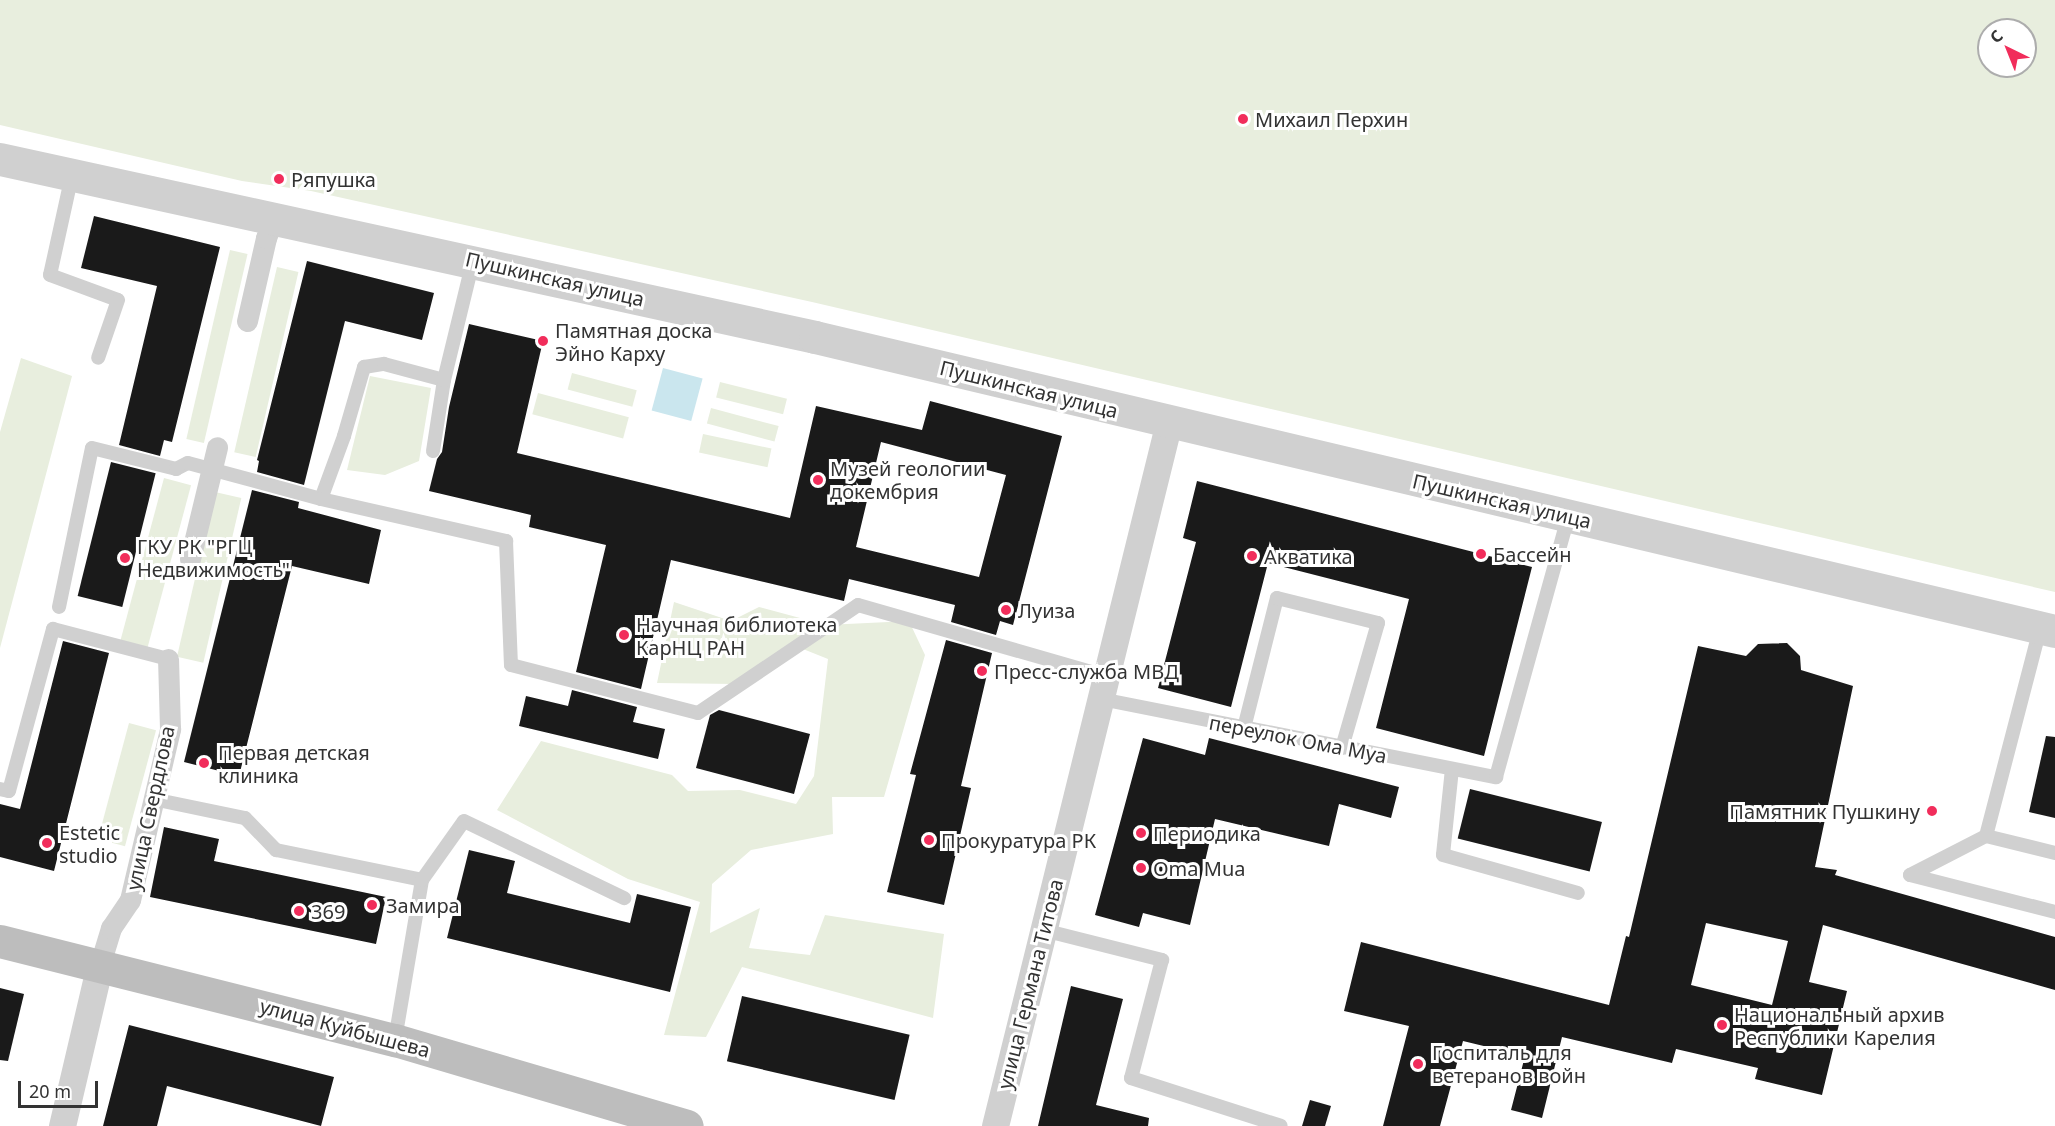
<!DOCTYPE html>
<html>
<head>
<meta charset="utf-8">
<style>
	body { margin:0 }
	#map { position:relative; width:2055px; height:1126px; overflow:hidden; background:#fff; font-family:"Noto Sans",sans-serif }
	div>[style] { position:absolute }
	.green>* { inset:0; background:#e8eede; transform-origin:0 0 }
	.water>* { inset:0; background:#cae6ee; transform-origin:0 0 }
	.building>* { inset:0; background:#1a1a1a; transform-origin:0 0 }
	.service>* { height:14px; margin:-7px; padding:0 7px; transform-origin:7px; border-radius:7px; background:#d0d0d0 }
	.pedestrian>* { height:21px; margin:-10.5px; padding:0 10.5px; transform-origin:10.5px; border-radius:10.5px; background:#d0d0d0 }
	.minor>* { height:27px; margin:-13.5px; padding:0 13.5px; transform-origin:13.5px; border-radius:13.5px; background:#d0d0d0 }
	.tertiary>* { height:33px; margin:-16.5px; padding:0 16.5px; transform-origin:16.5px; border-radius:16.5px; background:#d0d0d0 }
	.secondary>* { height:33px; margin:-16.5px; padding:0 16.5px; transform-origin:16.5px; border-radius:16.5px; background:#bdbdbd }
	.dots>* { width:16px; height:16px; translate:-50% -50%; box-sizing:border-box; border:3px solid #fff; border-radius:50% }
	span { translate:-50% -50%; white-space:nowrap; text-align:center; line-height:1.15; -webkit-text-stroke:6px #fff; paint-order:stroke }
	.poi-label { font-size:20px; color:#333 }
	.left { translate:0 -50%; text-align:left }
	.right { translate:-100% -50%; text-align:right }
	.street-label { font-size:20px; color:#333 }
	.north { position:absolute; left:1977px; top:18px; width:60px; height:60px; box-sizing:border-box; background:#fff; border:2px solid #adadad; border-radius:50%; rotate:317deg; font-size:16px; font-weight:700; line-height:24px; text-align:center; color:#333 }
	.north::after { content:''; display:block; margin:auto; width:21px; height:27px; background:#f12d5b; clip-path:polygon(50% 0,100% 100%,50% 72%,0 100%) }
	.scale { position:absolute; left:18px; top:1081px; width:80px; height:27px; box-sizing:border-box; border:3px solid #333; border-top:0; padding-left:8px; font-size:18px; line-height:21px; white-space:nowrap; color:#333; -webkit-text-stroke:4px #fff; paint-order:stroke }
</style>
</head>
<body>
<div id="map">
	<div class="green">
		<div style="clip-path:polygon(evenodd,0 0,2055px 0,2055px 592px,812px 302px,311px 191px,242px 181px,0 125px,0 0,1989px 30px,2025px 30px,2025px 66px,1989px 66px,1989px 30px)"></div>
		<div style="left:230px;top:250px;width:18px;height:194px;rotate:13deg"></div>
		<div style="left:277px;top:267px;width:22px;height:190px;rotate:13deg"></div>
		<div style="clip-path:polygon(21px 358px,72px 376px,0 648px,0 432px)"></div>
		<div style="left:572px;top:373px;width:67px;height:17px;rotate:15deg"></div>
		<div style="clip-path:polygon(370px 376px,431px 388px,419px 461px,385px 475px,347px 470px)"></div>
		<div style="left:720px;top:382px;width:69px;height:16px;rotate:14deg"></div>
		<div style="left:538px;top:393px;width:94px;height:22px;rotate:15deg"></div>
		<div style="left:711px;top:408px;width:70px;height:16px;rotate:15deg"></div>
		<div style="left:703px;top:434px;width:70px;height:19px;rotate:12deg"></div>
		<div style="left:164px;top:478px;width:28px;height:168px;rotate:15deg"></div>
		<div style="left:215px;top:492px;width:27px;height:169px;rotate:13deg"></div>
		<div style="clip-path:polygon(674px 602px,731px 621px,759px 607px,826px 625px,909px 621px,925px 655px,884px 797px,832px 797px,833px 834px,751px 850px,712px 884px,710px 933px,760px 908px,749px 948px,810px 955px,825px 915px,944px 934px,933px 1018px,742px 967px,706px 1037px,664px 1035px,700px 902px,628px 879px,497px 810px,541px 741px,672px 775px,688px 791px,740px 790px,796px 804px,814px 776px,828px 659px,793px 645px,734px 684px,657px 683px)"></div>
		<div style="left:129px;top:723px;width:28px;height:120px;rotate:15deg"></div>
	</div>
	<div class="water">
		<div style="left:663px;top:368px;width:41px;height:44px;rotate:15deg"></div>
	</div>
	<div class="building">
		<div style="clip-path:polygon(94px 216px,220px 247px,172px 442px,164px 440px,160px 456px,119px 445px,157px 286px,81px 268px)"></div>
		<div style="clip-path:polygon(307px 261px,434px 293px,422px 340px,345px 321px,304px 485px,257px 472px,259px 461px,257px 460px)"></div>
		<div style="clip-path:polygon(evenodd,469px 324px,543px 341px,517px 453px,790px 518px,816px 406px,922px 430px,930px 401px,1062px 436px,1013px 625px,1000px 621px,996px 635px,951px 622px,955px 605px,849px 579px,844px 601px,671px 560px,641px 689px,576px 672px,606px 545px,529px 527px,531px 515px,429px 491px,437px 459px,442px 452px,449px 407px,469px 324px,881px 442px,1006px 475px,979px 577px,856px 547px,881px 442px)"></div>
		<div style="left:111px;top:462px;width:46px;height:138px;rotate:14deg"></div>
		<div style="clip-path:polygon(1197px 481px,1532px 567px,1484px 756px,1376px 728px,1409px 599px,1268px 563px,1231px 707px,1158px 688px,1196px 542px,1183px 538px)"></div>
		<div style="clip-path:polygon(252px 490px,299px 502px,298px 508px,381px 530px,369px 584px,292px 566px,239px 776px,184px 762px)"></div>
		<div style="clip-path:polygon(946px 640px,992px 653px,961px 786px,971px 788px,944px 905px,887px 892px,916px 775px,910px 774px)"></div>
		<div style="clip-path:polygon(63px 641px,109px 653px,54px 871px,0 857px,0 804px,20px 809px)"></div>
		<div style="clip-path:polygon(evenodd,1787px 643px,1800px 656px,1801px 670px,1853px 686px,1815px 867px,1837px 870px,1835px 875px,2055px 937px,2055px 990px,1823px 925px,1809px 982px,1847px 991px,1822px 1095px,1755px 1079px,1758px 1068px,1676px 1049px,1672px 1063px,1562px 1037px,1542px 1118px,1511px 1110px,1525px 1056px,1463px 1041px,1440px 1126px,1383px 1126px,1409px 1026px,1344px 1011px,1361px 942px,1609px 1005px,1626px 936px,1629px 937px,1698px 646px,1746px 656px,1758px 644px,1787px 643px,1706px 923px,1788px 941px,1772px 1005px,1691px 985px,1706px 923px)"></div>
		<div style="clip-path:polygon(572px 690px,637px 707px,633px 722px,665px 729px,658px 759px,519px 726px,526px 696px,568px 706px)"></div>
		<div style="clip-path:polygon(719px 710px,810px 734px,794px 794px,696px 768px,710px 715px)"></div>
		<div style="clip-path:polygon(2046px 736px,2055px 737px,2055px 818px,2029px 812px)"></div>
		<div style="clip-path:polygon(1143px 738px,1205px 755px,1209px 738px,1399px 787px,1391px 818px,1339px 804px,1329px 846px,1215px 819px,1190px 925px,1143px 913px,1139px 927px,1095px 915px)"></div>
		<div style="left:1470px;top:789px;width:136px;height:51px;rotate:14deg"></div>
		<div style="clip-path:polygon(164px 827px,219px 839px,214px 861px,386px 897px,376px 944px,150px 897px)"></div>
		<div style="clip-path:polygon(469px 850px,515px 861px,507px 893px,630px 923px,637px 894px,691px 907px,670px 992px,447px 938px)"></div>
		<div style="clip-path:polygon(1071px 986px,1123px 999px,1096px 1105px,1149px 1118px,1148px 1126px,1038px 1126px)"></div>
		<div style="clip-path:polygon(0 988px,24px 994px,8px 1061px,0 1060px)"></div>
		<div style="left:742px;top:996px;width:172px;height:67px;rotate:13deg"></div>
		<div style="clip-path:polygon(129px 1025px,334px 1077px,321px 1126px,167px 1086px,157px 1126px,103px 1126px)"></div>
		<div style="clip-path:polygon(1310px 1100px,1331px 1106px,1325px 1126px,1302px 1126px)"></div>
	</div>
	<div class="service">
		<div style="left:72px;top:175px;width:102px;rotate:102.4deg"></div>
		<div style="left:50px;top:275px;width:72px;rotate:20.2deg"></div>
		<div style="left:118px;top:300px;width:61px;rotate:109deg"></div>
		<div style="left:433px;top:451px;width:72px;rotate:-81.2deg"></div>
		<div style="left:321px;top:499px;width:67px;rotate:-69.9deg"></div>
		<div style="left:344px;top:436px;width:72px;rotate:-73.8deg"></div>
		<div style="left:364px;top:367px;width:20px;rotate:-9deg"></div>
		<div style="left:384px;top:364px;width:62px;rotate:14.9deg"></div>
		<div style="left:444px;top:380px;width:122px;rotate:-76.3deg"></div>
		<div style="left:59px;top:607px;width:162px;rotate:-78.3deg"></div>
		<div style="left:92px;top:448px;width:87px;rotate:14deg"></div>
		<div style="left:176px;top:469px;width:13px;rotate:-27deg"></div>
		<div style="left:188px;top:463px;width:138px;rotate:15.1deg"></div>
		<div style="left:321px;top:499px;width:190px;rotate:12.8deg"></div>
		<div style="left:506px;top:541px;width:124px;rotate:87.7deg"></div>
		<div style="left:511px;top:665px;width:193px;rotate:14.4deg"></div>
		<div style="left:698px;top:713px;width:193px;rotate:-34deg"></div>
		<div style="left:858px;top:605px;width:258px;rotate:16deg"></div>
		<div style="left:1101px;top:699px;width:403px;rotate:11.2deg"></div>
		<div style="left:1496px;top:777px;width:270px;rotate:-74.5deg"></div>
		<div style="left:1244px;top:728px;width:134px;rotate:-75.8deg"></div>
		<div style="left:1277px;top:598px;width:104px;rotate:13.9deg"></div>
		<div style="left:1378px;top:623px;width:130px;rotate:106.1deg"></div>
		<div style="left:1452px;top:769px;width:86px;rotate:96deg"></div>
		<div style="left:1443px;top:855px;width:140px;rotate:15.7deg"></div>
		<div style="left:0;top:789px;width:9px;rotate:13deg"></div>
		<div style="left:9px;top:791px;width:168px;rotate:-74.8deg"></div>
		<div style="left:53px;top:629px;width:119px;rotate:14.6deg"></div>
		<div style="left:153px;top:799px;width:94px;rotate:11.7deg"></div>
		<div style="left:245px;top:818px;width:45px;rotate:45.9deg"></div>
		<div style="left:276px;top:850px;width:149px;rotate:11.6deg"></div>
		<div style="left:422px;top:880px;width:162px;rotate:99.6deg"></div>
		<div style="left:1986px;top:836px;width:71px;rotate:13.8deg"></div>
		<div style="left:1910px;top:875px;width:85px;rotate:-27.2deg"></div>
		<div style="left:1986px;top:836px;width:215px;rotate:-75.4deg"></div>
		<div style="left:1910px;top:875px;width:150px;rotate:14.3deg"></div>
		<div style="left:422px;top:880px;width:72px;rotate:-54.6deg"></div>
		<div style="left:464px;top:821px;width:178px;rotate:25.7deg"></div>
		<div style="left:1043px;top:930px;width:123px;rotate:14.1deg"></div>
		<div style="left:1162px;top:960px;width:122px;rotate:104.7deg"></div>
		<div style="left:1131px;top:1078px;width:157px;rotate:17.7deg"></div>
	</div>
	<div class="pedestrian">
		<div style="left:247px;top:321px;width:85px;rotate:-77.1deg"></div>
		<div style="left:266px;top:238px;width:22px;rotate:-69deg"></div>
		<div style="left:190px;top:559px;width:115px;rotate:-76.4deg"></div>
		<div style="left:100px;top:964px;width:38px;rotate:-73deg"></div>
		<div style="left:111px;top:928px;width:34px;rotate:-56deg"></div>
		<div style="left:130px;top:900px;width:176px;rotate:-76.8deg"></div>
		<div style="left:170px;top:729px;width:70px;rotate:-91.6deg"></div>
	</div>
	<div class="minor">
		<div style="left:62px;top:1126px;width:166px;rotate:-76.8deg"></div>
		<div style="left:995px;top:1126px;width:725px;rotate:-76.12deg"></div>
	</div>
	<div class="tertiary">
		<div style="left:0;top:159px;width:834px;rotate:12.32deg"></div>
		<div style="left:815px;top:337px;width:1274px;rotate:13.34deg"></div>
	</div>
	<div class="secondary">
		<div style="left:0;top:941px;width:407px;rotate:14.1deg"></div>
		<div style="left:395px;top:1040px;width:304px;rotate:16.4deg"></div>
	</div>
	<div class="dots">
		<div style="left:1243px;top:119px;background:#f12d5b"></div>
		<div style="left:279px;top:179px;background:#f12d5b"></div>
		<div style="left:543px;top:341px;background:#f12d5b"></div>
		<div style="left:818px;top:480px;background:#f12d5b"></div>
		<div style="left:1481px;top:554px;background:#f12d5b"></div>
		<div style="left:1252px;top:556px;background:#f12d5b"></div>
		<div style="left:125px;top:558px;background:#f12d5b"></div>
		<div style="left:1006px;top:610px;background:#f12d5b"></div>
		<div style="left:624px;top:635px;background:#f12d5b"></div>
		<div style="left:982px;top:671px;background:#f12d5b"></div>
		<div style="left:204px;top:763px;background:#f12d5b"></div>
		<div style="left:1932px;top:811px;background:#f12d5b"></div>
		<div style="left:1141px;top:833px;background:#f12d5b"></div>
		<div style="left:929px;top:840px;background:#f12d5b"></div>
		<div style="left:47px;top:843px;background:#f12d5b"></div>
		<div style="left:1141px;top:868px;background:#f12d5b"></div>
		<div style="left:372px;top:905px;background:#f12d5b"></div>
		<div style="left:299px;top:911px;background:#f12d5b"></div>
		<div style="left:1722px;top:1025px;background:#f12d5b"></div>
		<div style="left:1418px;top:1064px;background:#f12d5b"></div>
	</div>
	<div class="poi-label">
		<span class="left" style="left:1255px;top:119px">Михаил Перхин</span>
		<span class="left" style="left:291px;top:179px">Ряпушка</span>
		<span class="left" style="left:555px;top:342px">Памятная доска<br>Эйно Карху</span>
		<span class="left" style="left:830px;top:480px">Музей геологии<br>докембрия</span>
		<span class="left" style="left:137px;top:558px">ГКУ РК "РГЦ<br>Недвижимость"</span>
		<span class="left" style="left:1493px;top:554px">Бассейн</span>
		<span class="left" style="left:1264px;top:556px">Акватика</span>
		<span class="left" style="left:1018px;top:610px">Луиза</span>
		<span class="left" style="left:636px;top:636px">Научная библиотека<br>КарНЦ РАН</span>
		<span class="left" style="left:994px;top:671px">Пресс-служба МВД</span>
		<span class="left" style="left:218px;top:764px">Первая детская<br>клиника</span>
		<span class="right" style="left:1920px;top:811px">Памятник Пушкину</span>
		<span class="left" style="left:59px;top:844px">Estetic<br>studio</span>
		<span class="left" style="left:1153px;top:833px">Периодика</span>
		<span class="left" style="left:941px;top:840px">Прокуратура РК</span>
		<span class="left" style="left:1153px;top:868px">Oma Mua</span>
		<span class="left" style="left:386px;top:905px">Замира</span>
		<span class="left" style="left:311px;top:911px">369</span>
		<span class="left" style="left:1734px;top:1026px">Национальный архив<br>Республики Карелия</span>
		<span class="left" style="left:1432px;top:1064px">Госпиталь для<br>ветеранов войн</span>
	</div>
	<div class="street-label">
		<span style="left:555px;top:279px;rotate:13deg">Пушкинская улица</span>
		<span style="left:1029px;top:389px;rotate:14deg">Пушкинская улица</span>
		<span style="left:1502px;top:501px;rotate:13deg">Пушкинская улица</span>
		<span style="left:1298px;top:739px;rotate:11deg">переулок Ома Муа</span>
		<span style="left:150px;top:808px;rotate:-78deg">улица Свердлова</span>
		<span style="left:1030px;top:984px;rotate:-76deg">улица Германа Титова</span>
		<span style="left:345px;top:1028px;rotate:15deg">улица Куйбышева</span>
	</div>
	<div class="north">С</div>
	<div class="scale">20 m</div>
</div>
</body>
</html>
